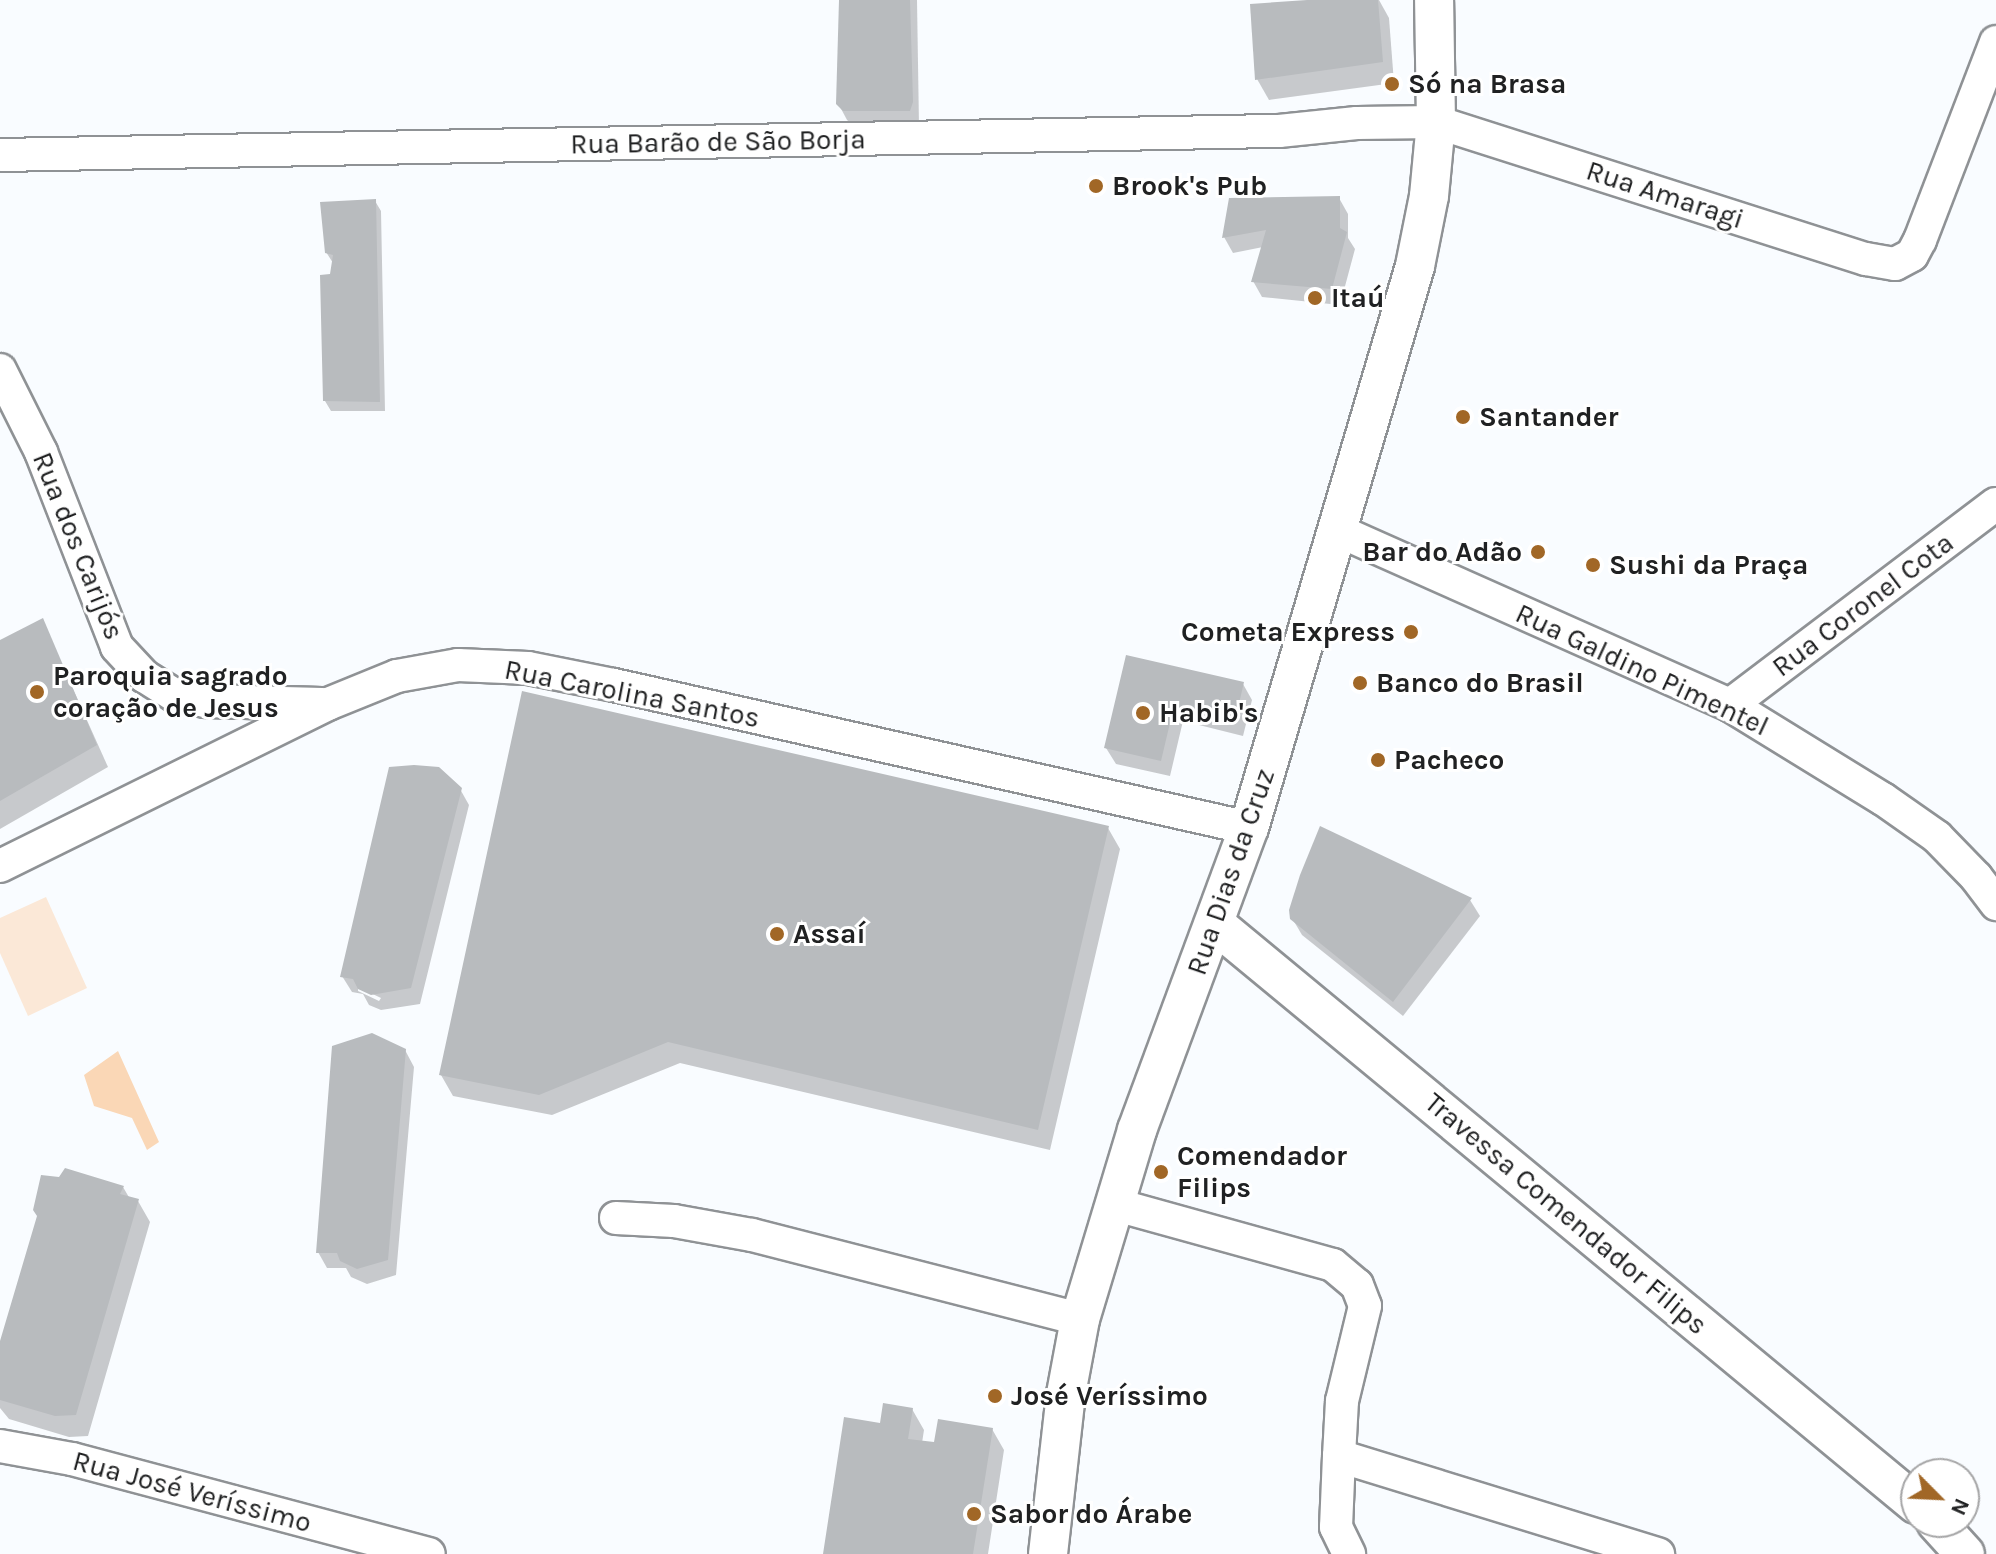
<!DOCTYPE html>
<html>
<head>
<meta charset="utf-8">
<style>
	body { margin:0 }
	#map { position:relative; width:1996px; height:1554px; overflow:hidden; background:#f9fcff; font-family:Karla,sans-serif }
	div>[style] { position:absolute }
	.green>* { inset:0; background:#fbe8d7 }
	.water>* { inset:0; background:#fad7b6 }
	.shadow>* { inset:0; background:#0003 }
	.building>* { inset:0; background:#b8bbbe }
	.roads { filter:drop-shadow(2px 0 #8f9295) drop-shadow(-2px 0 #8f9295) drop-shadow(0 2px #8f9295) drop-shadow(0 -2px #8f9295) }
	.minor>* { height:32px; margin:-16px; padding:0 16px; transform-origin:16px; border-radius:16px; background:#fff }
	.tertiary>* { height:38px; margin:-19px; padding:0 19px; transform-origin:19px; border-radius:19px; background:#fff }
	.dots>* { width:22px; height:22px; translate:-50% -50%; box-sizing:border-box; border:4px solid #fff; border-radius:50% }
	span { translate:-50% -50%; white-space:nowrap; text-align:center; line-height:1.15; -webkit-text-stroke:6px #fff; paint-order:stroke }
	.poi-label { font-size:28px; color:#202122; font-weight:700 }
	.left { translate:0 -50%; text-align:left }
	.right { translate:-100% -50%; text-align:right }
	.street-label { font-size:28px; color:#202122 }
	.north { position:absolute; left:1900px; top:1458px; width:80px; height:80px; box-sizing:border-box; background:#fff; border:2px solid #a6a6a7; border-radius:50%; rotate:114deg; font-size:22px; font-weight:700; line-height:32px; text-align:center; color:#202122 }
	.north::after { content:''; display:block; margin:auto; width:28px; height:36px; background:#a16726; clip-path:polygon(50% 0,100% 100%,50% 72%,0 100%) }
</style>
</head>
<body>
<div id="map">
	<div class="green">
		<div style="clip-path:polygon(46px 897px,87px 988px,28px 1016px,0 953px,0 918px)"></div>
	</div>
	<div class="water">
		<div style="clip-path:polygon(118px 1051px,159px 1142px,147px 1150px,132px 1118px,94px 1106px,84px 1075px)"></div>
	</div>
	<div class="shadow">
		<div style="clip-path:polygon(841px 0,917px 0,919px 126px,854px 126px,847px 120px,838px 103px)"></div>
		<div style="clip-path:polygon(1334px 0,1379px 0,1389px 18px,1394px 83px,1269px 100px,1257px 79px)"></div>
		<div style="clip-path:polygon(1339px 198px,1348px 214px,1348px 238px,1355px 249px,1340px 305px,1262px 297px,1253px 281px,1263px 247px,1233px 253px,1224px 237px)"></div>
		<div style="clip-path:polygon(375px 201px,381px 211px,385px 411px,331px 411px,325px 401px,333px 263px,326px 252px)"></div>
		<div style="clip-path:polygon(42px 620px,108px 767px,0 829px,0 642px)"></div>
		<div style="clip-path:polygon(1128px 657px,1243px 684px,1252px 700px,1243px 736px,1183px 721px,1170px 776px,1116px 764px,1106px 748px)"></div>
		<div style="clip-path:polygon(evenodd,460px 789px,469px 805px,420px 1004px,381px 1010px,369px 1005px,363px 994px,352px 992px,342px 976px,460px 789px,358px 987px,381px 998px,379px 1001px,358px 991px,358px 987px)"></div>
		<div style="clip-path:polygon(1108px 828px,1120px 849px,1050px 1150px,680px 1063px,552px 1115px,453px 1096px,441px 1075px)"></div>
		<div style="clip-path:polygon(1470px 900px,1480px 916px,1403px 1016px,1302px 935px,1292px 918px)"></div>
		<div style="clip-path:polygon(405px 1050px,414px 1067px,396px 1275px,367px 1284px,351px 1277px,346px 1268px,327px 1268px,318px 1252px)"></div>
		<div style="clip-path:polygon(123px 1187px,130px 1199px,138px 1201px,150px 1222px,88px 1436px,69px 1437px,9px 1419px,0 1408px,0 1343px)"></div>
		<div style="clip-path:polygon(912px 1409px,924px 1430px,922px 1443px,935px 1444px,992px 1429px,1004px 1450px,988px 1554px,825px 1554px,882px 1425px)"></div>
	</div>
	<div class="building">
		<div style="clip-path:polygon(839px 0,910px 0,913px 102px,910px 111px,843px 111px,836px 104px)"></div>
		<div style="clip-path:polygon(1307px 0,1378px 0,1383px 62px,1255px 80px,1250px 4px)"></div>
		<div style="clip-path:polygon(1340px 196px,1340px 228px,1347px 232px,1332px 289px,1251px 282px,1266px 230px,1222px 238px,1229px 198px)"></div>
		<div style="clip-path:polygon(376px 199px,380px 402px,323px 401px,320px 275px,330px 274px,333px 255px,325px 253px,320px 202px)"></div>
		<div style="clip-path:polygon(43px 618px,97px 745px,0 801px,0 640px)"></div>
		<div style="clip-path:polygon(1126px 655px,1244px 682px,1235px 721px,1174px 706px,1161px 761px,1104px 748px)"></div>
		<div style="clip-path:polygon(522px 691px,1109px 826px,1038px 1130px,668px 1042px,539px 1095px,439px 1075px)"></div>
		<div style="clip-path:polygon(414px 765px,439px 767px,462px 788px,411px 988px,371px 995px,358px 989px,353px 979px,340px 977px,389px 767px)"></div>
		<div style="clip-path:polygon(1320px 826px,1472px 898px,1393px 1002px,1290px 919px,1289px 910px,1300px 875px)"></div>
		<div style="clip-path:polygon(372px 1033px,406px 1049px,388px 1260px,357px 1269px,340px 1261px,337px 1253px,316px 1253px,332px 1046px)"></div>
		<div style="clip-path:polygon(65px 1168px,124px 1186px,120px 1194px,139px 1199px,76px 1415px,55px 1416px,0 1400px,0 1341px,37px 1216px,33px 1210px,41px 1175px,59px 1177px)"></div>
		<div style="clip-path:polygon(883px 1403px,913px 1408px,908px 1439px,934px 1442px,938px 1419px,993px 1428px,973px 1554px,823px 1554px,844px 1417px,880px 1423px)"></div>
	</div>
	<div class="roads">
		<div class="minor">
			<div style="left:0;top:155px;width:1279px;rotate:-1.08deg"></div>
			<div style="left:1279px;top:131px;width:78px;rotate:-5.9deg"></div>
			<div style="left:1357px;top:123px;width:79px;rotate:-0.7deg"></div>
			<div style="left:1436px;top:122px;width:451px;rotate:17.7deg"></div>
			<div style="left:1866px;top:259px;width:29px;rotate:10deg"></div>
			<div style="left:1895px;top:264px;width:19px;rotate:-28deg"></div>
			<div style="left:1912px;top:255px;width:17px;rotate:-62deg"></div>
			<div style="left:1920px;top:240px;width:212px;rotate:-69deg"></div>
			<div style="left:0;top:370px;width:92px;rotate:63.4deg"></div>
			<div style="left:41px;top:452px;width:209px;rotate:68.7deg"></div>
			<div style="left:117px;top:647px;width:40px;rotate:47deg"></div>
			<div style="left:144px;top:676px;width:36px;rotate:32deg"></div>
			<div style="left:174px;top:695px;width:32px;rotate:11deg"></div>
			<div style="left:205px;top:701px;width:117px;rotate:1.5deg"></div>
			<div style="left:1339px;top:531px;width:428px;rotate:24deg"></div>
			<div style="left:1730px;top:705px;width:180px;rotate:31.6deg"></div>
			<div style="left:1883px;top:799px;width:66px;rotate:35.1deg"></div>
			<div style="left:1937px;top:837px;width:56px;rotate:45.7deg"></div>
			<div style="left:1976px;top:877px;width:34px;rotate:53deg"></div>
			<div style="left:1730px;top:705px;width:333px;rotate:-37.1deg"></div>
			<div style="left:0;top:866px;width:366px;rotate:-26.3deg"></div>
			<div style="left:328px;top:704px;width:74px;rotate:-22.1deg"></div>
			<div style="left:397px;top:676px;width:62px;rotate:-10.2deg"></div>
			<div style="left:458px;top:665px;width:70px;rotate:2.5deg"></div>
			<div style="left:528px;top:668px;width:88px;rotate:11.2deg"></div>
			<div style="left:614px;top:685px;width:651px;rotate:12.69deg"></div>
			<div style="left:1113px;top:1204px;width:228px;rotate:15.5deg"></div>
			<div style="left:1333px;top:1265px;width:31px;rotate:40deg"></div>
			<div style="left:1357px;top:1285px;width:22px;rotate:69deg"></div>
			<div style="left:1365px;top:1306px;width:98px;rotate:103.6deg"></div>
			<div style="left:1342px;top:1401px;width:55px;rotate:93.1deg"></div>
			<div style="left:1339px;top:1456px;width:334px;rotate:17.1deg"></div>
			<div style="left:616px;top:1218px;width:58px;rotate:3deg"></div>
			<div style="left:674px;top:1221px;width:79px;rotate:10.2deg"></div>
			<div style="left:752px;top:1235px;width:339px;rotate:14.4deg"></div>
			<div style="left:0;top:1446px;width:73px;rotate:10.2deg"></div>
			<div style="left:72px;top:1459px;width:369px;rotate:14.9deg"></div>
			<div style="left:1339px;top:1456px;width:71px;rotate:92.4deg"></div>
			<div style="left:1336px;top:1527px;width:30px;rotate:64deg"></div>
		</div>
		<div class="tertiary">
			<div style="left:1215px;top:924px;width:910px;rotate:39.6deg"></div>
			<div style="left:1936px;top:1522px;width:43px;rotate:47.8deg"></div>
			<div style="left:1048px;top:1554px;width:161px;rotate:-83.6deg"></div>
			<div style="left:1066px;top:1394px;width:76px;rotate:-79.4deg"></div>
			<div style="left:1080px;top:1319px;width:197px;rotate:-73.2deg"></div>
			<div style="left:1137px;top:1130px;width:322px;rotate:-69.7deg"></div>
			<div style="left:1249px;top:828px;width:586px;rotate:-73.54deg"></div>
			<div style="left:1415px;top:266px;width:71px;rotate:-78.7deg"></div>
			<div style="left:1429px;top:196px;width:74px;rotate:-84.6deg"></div>
			<div style="left:1436px;top:122px;width:122px;rotate:-90.9deg"></div>
		</div>
	</div>
	<div class="dots">
		<div style="left:1392px;top:84px;background:#a16726"></div>
		<div style="left:1096px;top:186px;background:#a16726"></div>
		<div style="left:1315px;top:298px;background:#a16726"></div>
		<div style="left:1463px;top:417px;background:#a16726"></div>
		<div style="left:1538px;top:552px;background:#a16726"></div>
		<div style="left:1593px;top:565px;background:#a16726"></div>
		<div style="left:1411px;top:632px;background:#a16726"></div>
		<div style="left:1360px;top:683px;background:#a16726"></div>
		<div style="left:37px;top:692px;background:#a16726"></div>
		<div style="left:1143px;top:713px;background:#a16726"></div>
		<div style="left:1378px;top:760px;background:#a16726"></div>
		<div style="left:777px;top:934px;background:#a16726"></div>
		<div style="left:1161px;top:1172px;background:#a16726"></div>
		<div style="left:995px;top:1396px;background:#a16726"></div>
		<div style="left:974px;top:1514px;background:#a16726"></div>
	</div>
	<div class="poi-label">
		<span class="left" style="left:1408px;top:84px">Só na Brasa</span>
		<span class="left" style="left:1112px;top:186px">Brook's Pub</span>
		<span class="left" style="left:1331px;top:298px">Itaú</span>
		<span class="left" style="left:1479px;top:417px">Santander</span>
		<span class="right" style="left:1522px;top:552px">Bar do Adão</span>
		<span class="left" style="left:1609px;top:565px">Sushi da Praça</span>
		<span class="right" style="left:1395px;top:632px">Cometa Express</span>
		<span class="left" style="left:53px;top:692px">Paroquia sagrado<br>coração de Jesus</span>
		<span class="left" style="left:1376px;top:683px">Banco do Brasil</span>
		<span class="left" style="left:1159px;top:713px">Habib's</span>
		<span class="left" style="left:1394px;top:760px">Pacheco</span>
		<span class="left" style="left:793px;top:934px">Assaí</span>
		<span class="left" style="left:1177px;top:1172px">Comendador<br>Filips</span>
		<span class="left" style="left:1011px;top:1396px">José Veríssimo</span>
		<span class="left" style="left:990px;top:1514px">Sabor do Árabe</span>
	</div>
	<div class="street-label">
		<span style="left:718px;top:142px;rotate:-1deg">Rua Barão de São Borja</span>
		<span style="left:1665px;top:195px;rotate:18deg">Rua Amaragi</span>
		<span style="left:78px;top:546px;rotate:68deg">Rua dos Carijós</span>
		<span style="left:1863px;top:605px;rotate:-37deg">Rua Coronel Cota</span>
		<span style="left:1642px;top:670px;rotate:25deg">Rua Galdino Pimentel</span>
		<span style="left:632px;top:694px;rotate:11deg">Rua Carolina Santos</span>
		<span style="left:1231px;top:872px;rotate:-71deg">Rua Dias da Cruz</span>
		<span style="left:1566px;top:1214px;rotate:40deg">Travessa Comendador Filips</span>
		<span style="left:192px;top:1492px;rotate:15deg">Rua José Veríssimo</span>
	</div>
	<div class="north">N</div>
</div>
</body>
</html>
